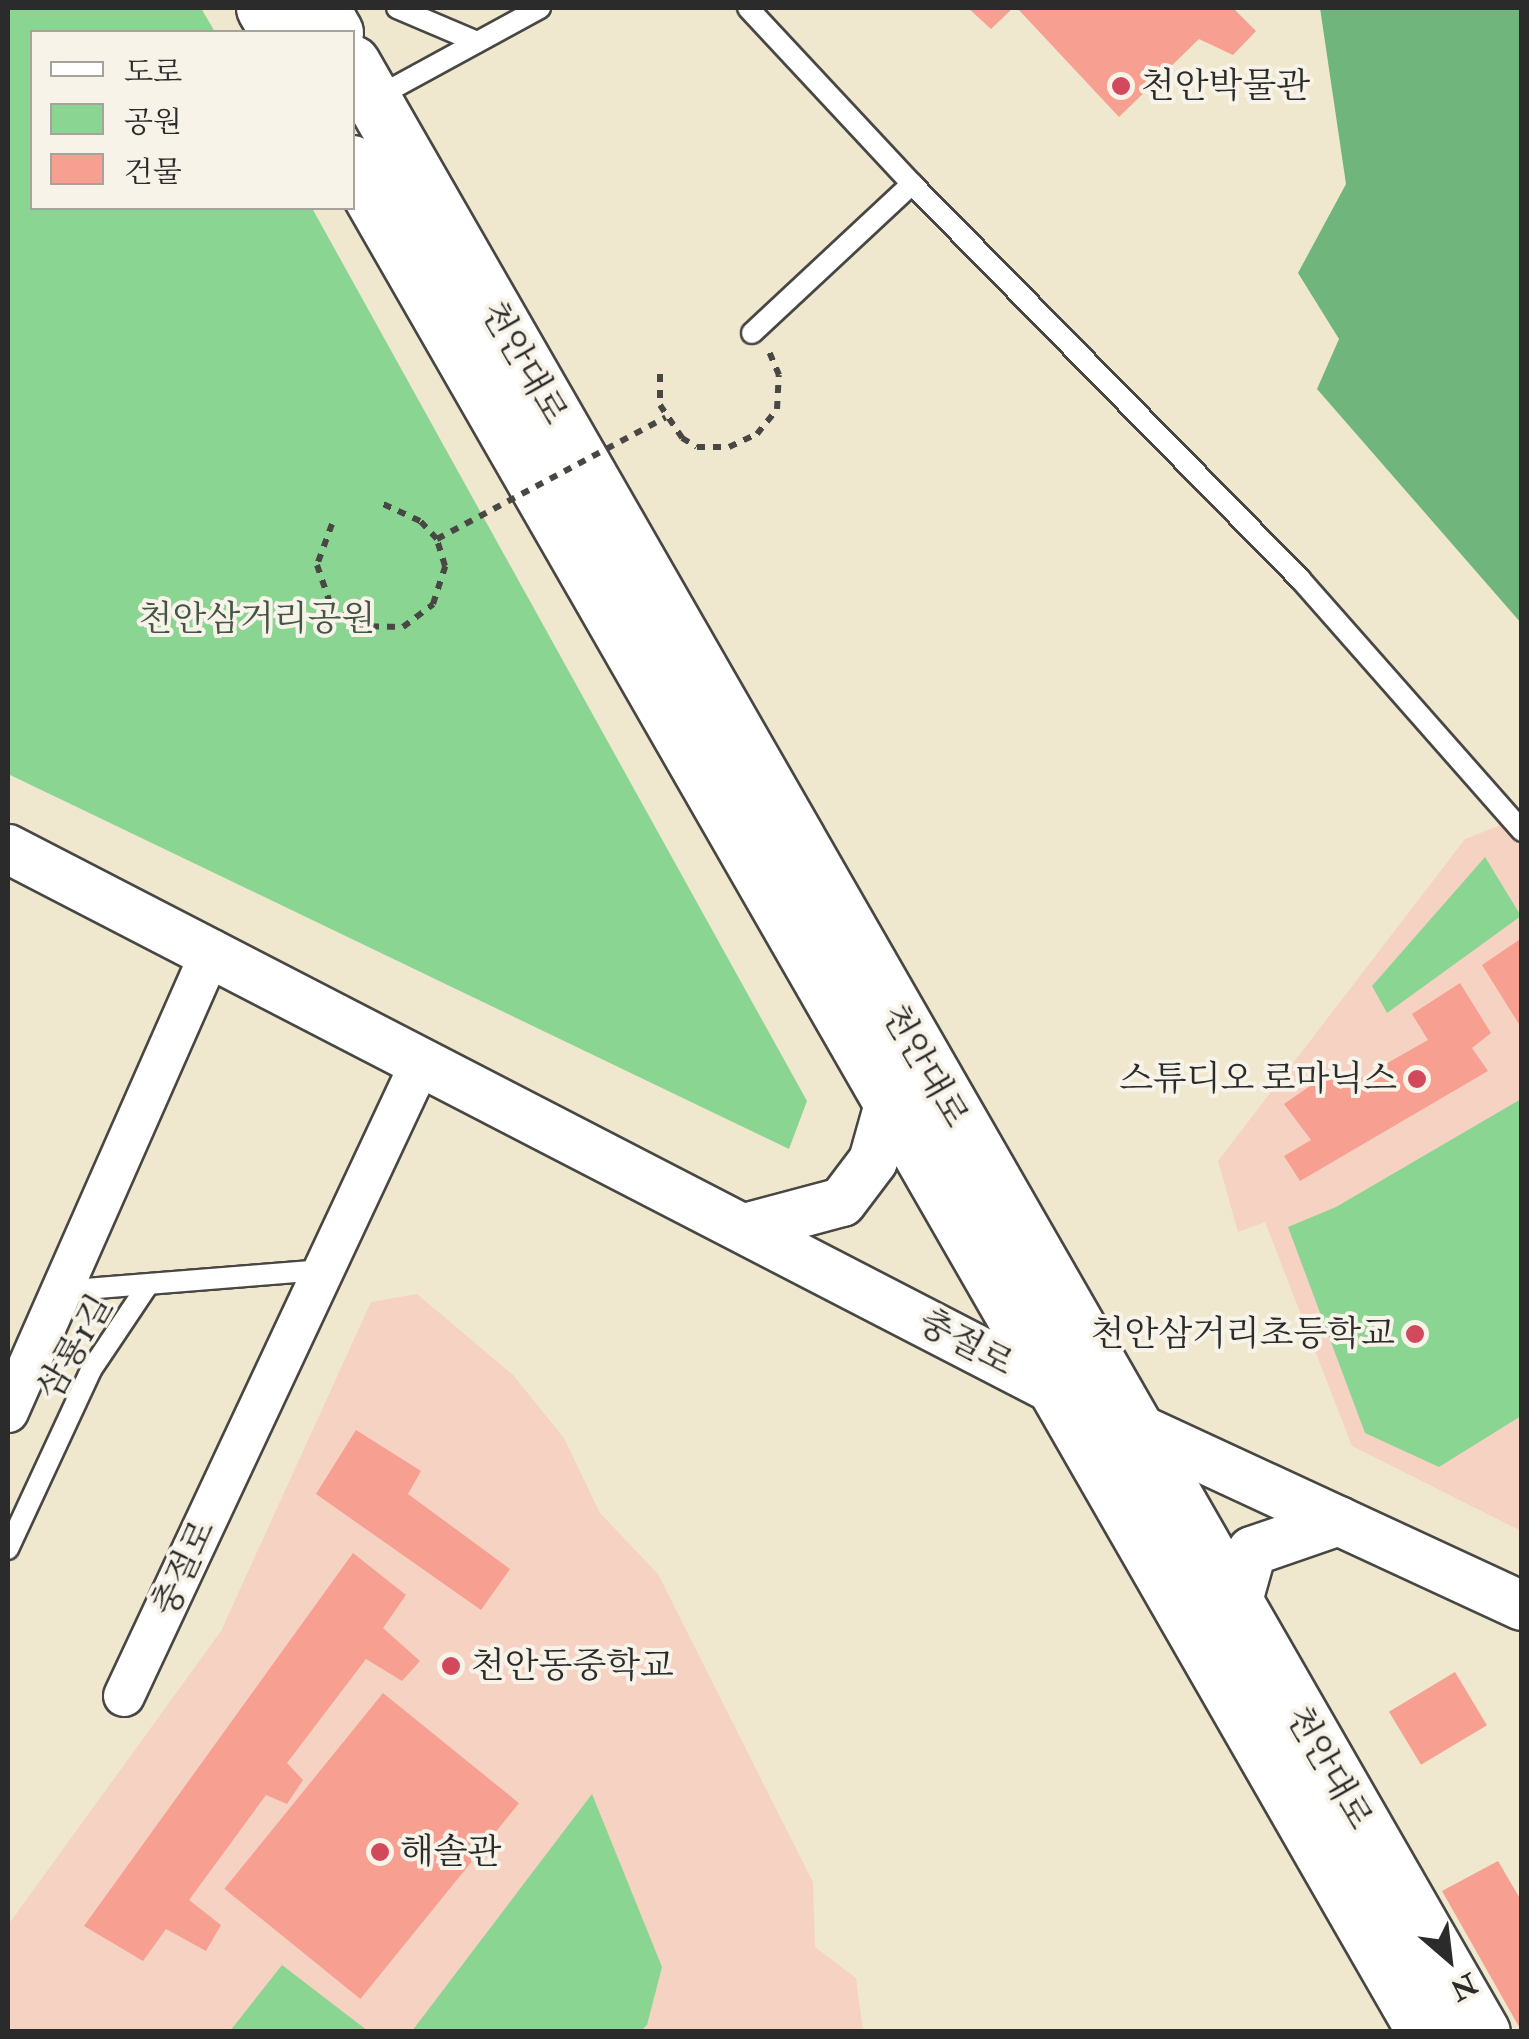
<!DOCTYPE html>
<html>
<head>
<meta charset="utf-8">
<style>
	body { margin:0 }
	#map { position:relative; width:1529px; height:2039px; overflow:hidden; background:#efe8cf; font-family:"IM FELL Double Pica","Noto Serif KR",serif }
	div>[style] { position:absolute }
	.built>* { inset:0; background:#f6d2c3 }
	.green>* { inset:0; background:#8bd592 }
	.forest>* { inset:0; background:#70b67c }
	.building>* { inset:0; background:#f79f90; transform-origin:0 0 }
	.path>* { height:6px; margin-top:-3px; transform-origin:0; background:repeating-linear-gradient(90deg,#484744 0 8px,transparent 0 16px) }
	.roads { filter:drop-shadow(2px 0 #484744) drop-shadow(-2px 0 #484744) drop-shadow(0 2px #484744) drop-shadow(0 -2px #484744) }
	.service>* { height:20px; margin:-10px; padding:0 10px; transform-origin:10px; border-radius:10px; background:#fff }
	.minor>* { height:40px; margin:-20px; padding:0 20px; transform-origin:20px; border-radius:20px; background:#fff }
	.tertiary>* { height:48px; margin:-24px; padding:0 24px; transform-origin:24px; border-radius:24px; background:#fff }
	.primary>* { height:55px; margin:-27.5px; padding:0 27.5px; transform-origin:27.5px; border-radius:27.5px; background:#fff }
	.path-bridge>* { height:6px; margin-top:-3px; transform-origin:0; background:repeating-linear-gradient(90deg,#484744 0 8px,transparent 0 16px) }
	.dots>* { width:28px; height:28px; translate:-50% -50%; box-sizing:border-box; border:5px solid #f7f3e8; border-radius:50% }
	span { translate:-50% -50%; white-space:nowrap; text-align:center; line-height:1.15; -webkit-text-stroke:8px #f7f3e8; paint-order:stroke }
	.poi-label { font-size:35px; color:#2b2b2b }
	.left { translate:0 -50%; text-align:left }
	.right { translate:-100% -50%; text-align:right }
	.street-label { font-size:35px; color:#2b2b2b }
	.park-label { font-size:35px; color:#435645 }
	.frame { position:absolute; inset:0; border:10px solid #2b2b2b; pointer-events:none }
	.legend { position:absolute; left:30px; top:30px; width:325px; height:180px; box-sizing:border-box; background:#f7f3e8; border:2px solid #a5a39c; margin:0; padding:12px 18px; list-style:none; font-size:30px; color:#2b2b2b }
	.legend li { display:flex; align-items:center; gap:20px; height:50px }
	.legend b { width:50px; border:2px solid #a5a39c }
	.north { position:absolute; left:1399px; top:1909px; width:100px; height:100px; -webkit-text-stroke:8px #f7f3e8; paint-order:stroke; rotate:152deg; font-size:28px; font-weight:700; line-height:40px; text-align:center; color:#2b2b2b }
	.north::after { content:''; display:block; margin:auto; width:35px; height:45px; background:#2b2b2b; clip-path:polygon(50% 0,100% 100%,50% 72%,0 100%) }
</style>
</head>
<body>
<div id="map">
	<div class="built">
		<div style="clip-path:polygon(1511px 821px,1521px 831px,1521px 1531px,1352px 1446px,1265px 1222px,1238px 1232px,1218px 1161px,1465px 839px)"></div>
		<div style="clip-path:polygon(417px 1294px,513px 1375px,564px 1438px,600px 1513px,658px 1574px,813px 1882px,815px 1947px,856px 1978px,863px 2031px,8px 2031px,8px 1925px,221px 1631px,371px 1302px)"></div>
	</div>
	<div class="green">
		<div style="clip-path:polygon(8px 8px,201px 8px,215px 32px,32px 32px,32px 208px,312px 208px,807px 1101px,789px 1149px,8px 774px)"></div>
		<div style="clip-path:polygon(1485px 857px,1521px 916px,1387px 1013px,1372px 986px)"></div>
		<div style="clip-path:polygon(1521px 1099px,1521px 1416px,1439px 1467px,1365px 1433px,1288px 1227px,1336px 1207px)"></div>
		<div style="clip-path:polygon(592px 1794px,662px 1967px,647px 2025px,640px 2032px,412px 2031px)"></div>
		<div style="clip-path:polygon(282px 1965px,368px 2031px,230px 2031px)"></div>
	</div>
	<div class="forest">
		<div style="clip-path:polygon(1320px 8px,1521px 8px,1521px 623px,1317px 389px,1339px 339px,1298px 273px,1346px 184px)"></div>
	</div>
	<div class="building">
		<div style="clip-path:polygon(968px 8px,1013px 8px,991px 29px)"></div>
		<div style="clip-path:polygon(1017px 8px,1233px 8px,1256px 31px,1233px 55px,1199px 39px,1119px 117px)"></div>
		<div style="clip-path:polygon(1522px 938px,1522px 1029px,1482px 965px)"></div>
		<div style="clip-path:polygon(1460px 983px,1491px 1033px,1472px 1048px,1488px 1071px,1300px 1181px,1284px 1156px,1311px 1140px,1284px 1104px,1333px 1070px,1345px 1087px,1428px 1040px,1412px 1014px)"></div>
		<div style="clip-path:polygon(356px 1430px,421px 1471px,408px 1494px,510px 1569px,481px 1610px,316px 1494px)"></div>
		<div style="clip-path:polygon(353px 1553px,406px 1595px,383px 1628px,420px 1661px,402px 1681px,366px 1659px,287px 1763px,303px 1780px,287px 1804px,266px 1795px,189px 1900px,221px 1925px,206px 1951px,166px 1929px,143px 1961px,84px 1926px)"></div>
		<div style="left:1455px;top:1672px;width:62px;height:77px;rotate:59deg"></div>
		<div style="left:383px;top:1693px;width:175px;height:252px;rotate:39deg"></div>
		<div style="clip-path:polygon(1498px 1861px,1522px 1902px,1522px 2032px,1442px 1891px)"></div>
	</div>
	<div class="path">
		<div style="left:660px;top:374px;width:31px;rotate:90deg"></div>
		<div style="left:660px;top:405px;width:40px;rotate:56deg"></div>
		<div style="left:682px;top:438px;width:17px;rotate:31deg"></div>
		<div style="left:697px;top:447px;width:32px"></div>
		<div style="left:729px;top:447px;width:31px;rotate:-25deg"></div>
		<div style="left:757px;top:434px;width:32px;rotate:-51deg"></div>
		<div style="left:777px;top:409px;width:34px;rotate:-87deg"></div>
		<div style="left:779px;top:375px;width:25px;rotate:-113deg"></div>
		<div style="left:332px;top:524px;width:44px;rotate:110.1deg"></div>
		<div style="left:317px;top:565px;width:40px;rotate:71.1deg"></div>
		<div style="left:330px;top:603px;width:34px;rotate:43deg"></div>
		<div style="left:355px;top:626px;width:48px;rotate:1.2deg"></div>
		<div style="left:403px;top:627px;width:38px;rotate:-37deg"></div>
		<div style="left:433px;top:604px;width:40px;rotate:-72deg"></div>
		<div style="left:445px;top:566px;width:28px;rotate:-107deg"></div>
		<div style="left:437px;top:539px;width:25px;rotate:-133deg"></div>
		<div style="left:420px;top:521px;width:43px;rotate:-155.2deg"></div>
	</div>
	<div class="roads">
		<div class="service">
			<div style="left:397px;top:8px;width:87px;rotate:23deg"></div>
			<div style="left:748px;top:8px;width:241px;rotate:47deg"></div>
			<div style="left:912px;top:184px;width:554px;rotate:45.51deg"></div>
			<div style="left:1300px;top:579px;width:336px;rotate:48.6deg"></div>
			<div style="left:375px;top:98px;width:188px;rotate:-28.6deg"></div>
			<div style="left:752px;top:333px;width:219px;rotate:-43deg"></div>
			<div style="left:61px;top:1291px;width:263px;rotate:-4.6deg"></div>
			<div style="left:8px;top:1549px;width:197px;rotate:-65.1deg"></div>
			<div style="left:91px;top:1370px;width:102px;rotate:-56.2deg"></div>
		</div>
		<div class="minor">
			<div style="left:8px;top:1412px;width:505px;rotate:-66.18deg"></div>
			<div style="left:124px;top:1696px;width:702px;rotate:-64.89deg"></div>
		</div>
		<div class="tertiary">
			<div style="left:8px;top:849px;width:1174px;rotate:27.33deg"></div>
			<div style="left:1051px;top:1388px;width:519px;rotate:24.84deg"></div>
			<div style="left:745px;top:1228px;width:100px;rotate:-15deg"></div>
			<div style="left:842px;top:1202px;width:51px;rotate:-52.9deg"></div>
			<div style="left:873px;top:1161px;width:59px;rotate:-74.3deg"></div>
			<div style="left:1236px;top:1608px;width:59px;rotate:-74.3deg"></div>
			<div style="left:1252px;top:1551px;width:92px;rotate:-19deg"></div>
		</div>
		<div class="primary">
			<div style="left:264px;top:8px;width:28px;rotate:60deg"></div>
			<div style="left:321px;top:8px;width:28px;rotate:60deg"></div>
			<div style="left:352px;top:63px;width:2270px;rotate:60.15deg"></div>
			<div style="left:352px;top:163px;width:2155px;rotate:60.14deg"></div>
		</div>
	</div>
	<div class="path-bridge">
		<div style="left:437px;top:539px;width:259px;rotate:-28deg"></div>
	</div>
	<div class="dots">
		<div style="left:1121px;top:86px;background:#d1495b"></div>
		<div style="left:1417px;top:1079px;background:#d1495b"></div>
		<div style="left:1415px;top:1334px;background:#d1495b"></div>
		<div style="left:451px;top:1666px;background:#d1495b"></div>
		<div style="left:380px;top:1852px;background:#d1495b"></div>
	</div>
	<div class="poi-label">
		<span class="left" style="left:1141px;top:86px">천안박물관</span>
		<span class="right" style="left:1397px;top:1079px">스튜디오 로마닉스</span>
		<span class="right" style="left:1395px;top:1334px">천안삼거리초등학교</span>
		<span class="left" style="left:471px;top:1666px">천안동중학교</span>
		<span class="left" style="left:400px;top:1852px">해솔관</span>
	</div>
	<div class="street-label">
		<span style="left:524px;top:363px;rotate:60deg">천안대로</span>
		<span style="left:925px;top:1066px;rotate:60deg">천안대로</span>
		<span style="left:966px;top:1343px;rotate:28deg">충절로</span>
		<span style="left:75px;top:1347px;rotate:-60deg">삼룡1길</span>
		<span style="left:184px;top:1568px;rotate:-65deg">충절로</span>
		<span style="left:1329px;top:1768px;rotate:60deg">천안대로</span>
	</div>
	<div class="park-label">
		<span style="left:257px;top:619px">천안삼거리공원</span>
	</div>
	<div class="frame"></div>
	<ul class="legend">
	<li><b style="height:12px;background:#fff"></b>도로</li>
	<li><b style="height:28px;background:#8bd592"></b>공원</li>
	<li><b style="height:28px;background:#f79f90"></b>건물</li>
	</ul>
	<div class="north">N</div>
</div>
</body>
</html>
